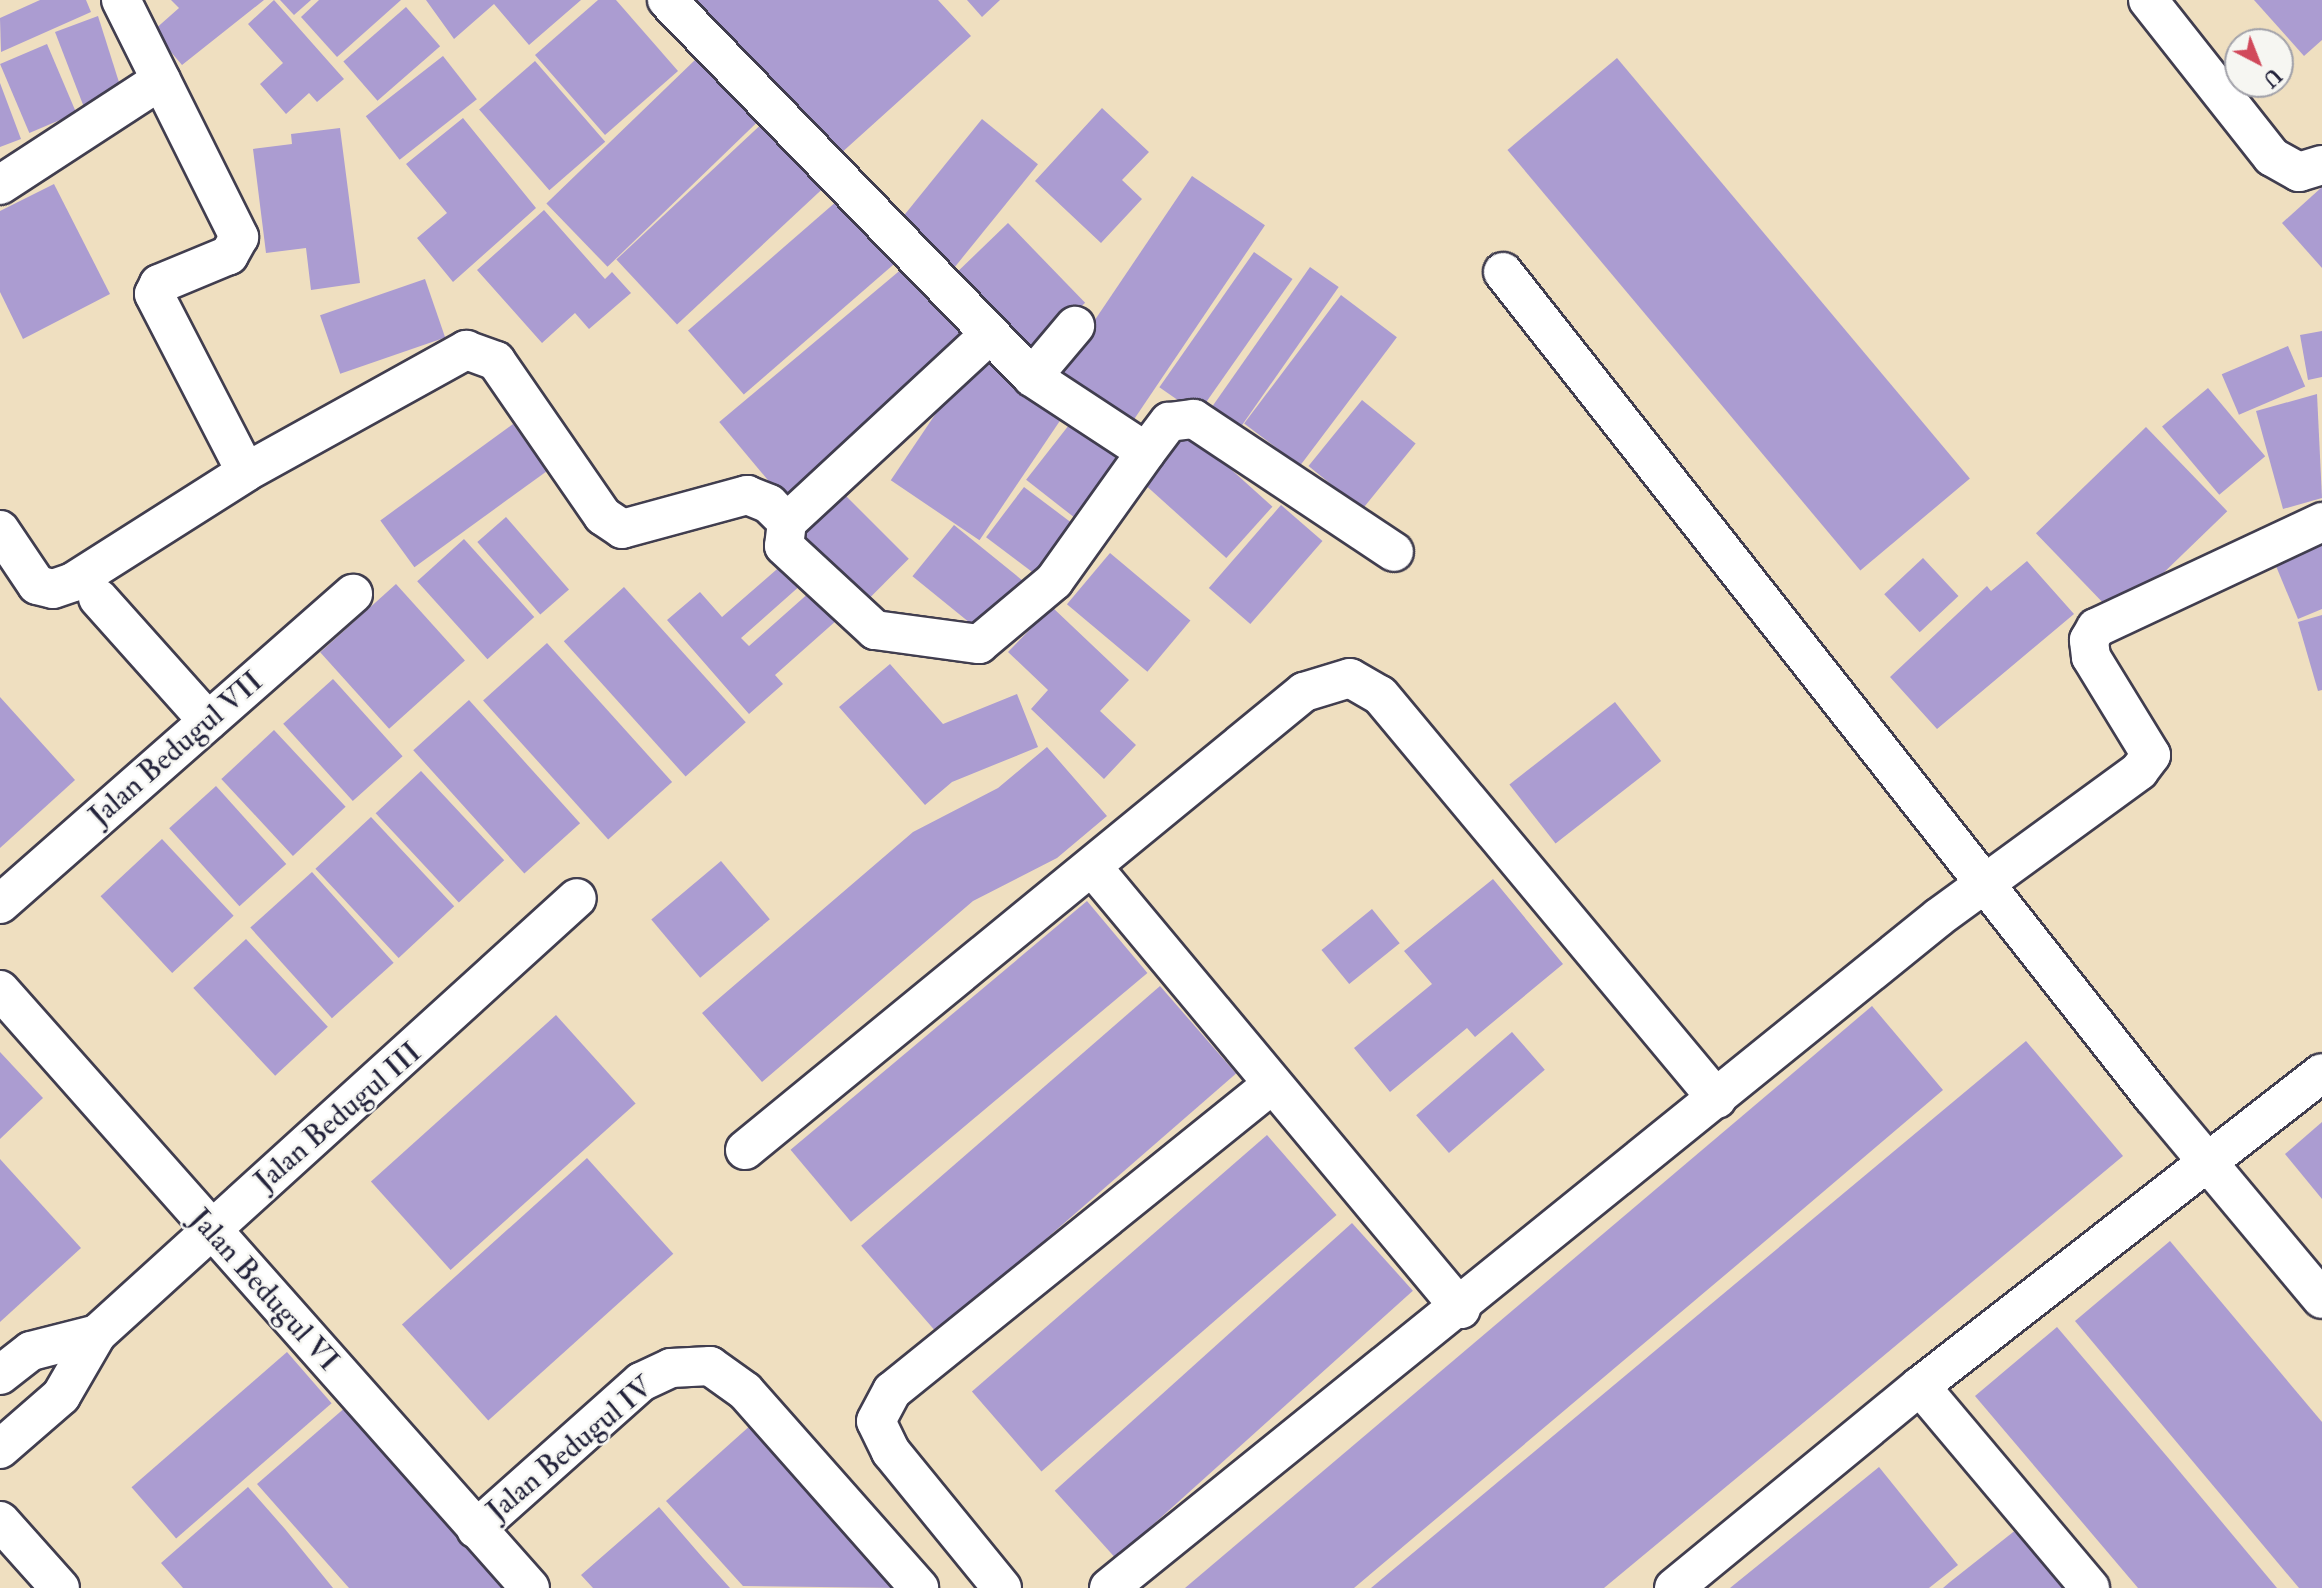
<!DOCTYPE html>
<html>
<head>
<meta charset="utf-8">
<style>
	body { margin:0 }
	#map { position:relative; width:2322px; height:1588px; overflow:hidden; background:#efdfc0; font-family:"IM FELL Double Pica",serif }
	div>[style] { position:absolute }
	.building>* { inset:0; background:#ab9cd1; transform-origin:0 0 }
	.roads { filter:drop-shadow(2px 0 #413e4f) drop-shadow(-2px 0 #413e4f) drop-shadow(0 2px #413e4f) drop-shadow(0 -2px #413e4f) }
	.minor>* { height:38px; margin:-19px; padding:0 19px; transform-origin:19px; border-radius:19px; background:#fff }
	span { translate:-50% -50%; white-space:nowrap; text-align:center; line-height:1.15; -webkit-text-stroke:5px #f6f6f2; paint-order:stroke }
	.street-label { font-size:30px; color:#22223b }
	.north { position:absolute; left:2224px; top:28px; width:70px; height:70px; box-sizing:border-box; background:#f6f6f2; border:2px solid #a1a1a9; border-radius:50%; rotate:138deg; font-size:19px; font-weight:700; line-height:28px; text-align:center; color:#22223b }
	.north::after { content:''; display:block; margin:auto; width:24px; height:32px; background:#d1495b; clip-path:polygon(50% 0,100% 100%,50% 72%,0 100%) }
</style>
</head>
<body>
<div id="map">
	<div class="building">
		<div style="clip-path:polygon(40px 0,86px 0,91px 12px,1px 52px,0 18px)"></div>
		<div style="clip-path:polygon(171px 0,264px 0,182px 65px,153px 31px,179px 8px)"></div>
		<div style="clip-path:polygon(274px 0,344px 79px,317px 102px,309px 93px,286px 114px,260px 84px,283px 63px,248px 24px)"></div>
		<div style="clip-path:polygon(280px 0,311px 0,294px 15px)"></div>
		<div style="clip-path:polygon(319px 0,401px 0,337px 57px,301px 17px)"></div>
		<div style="clip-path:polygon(426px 0,581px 0,529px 45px,494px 4px,454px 39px)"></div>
		<div style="clip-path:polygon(598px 0,616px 0,678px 71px,605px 135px,535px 55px)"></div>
		<div style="clip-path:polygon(685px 0,938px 0,971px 36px,839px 155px,781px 87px,771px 97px)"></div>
		<div style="clip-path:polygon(967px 0,1000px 0,982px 17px)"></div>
		<div style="clip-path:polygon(2254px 0,2322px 0,2322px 40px,2304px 56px)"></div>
		<div style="left:406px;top:7px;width:52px;height:83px;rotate:49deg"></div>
		<div style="clip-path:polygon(98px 16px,124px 98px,87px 115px,55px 32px)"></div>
		<div style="left:47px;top:44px;width:75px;height:51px;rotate:67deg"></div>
		<div style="left:443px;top:56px;width:55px;height:98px;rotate:52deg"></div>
		<div style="left:1617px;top:58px;width:549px;height:143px;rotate:50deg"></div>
		<div style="left:696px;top:59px;width:88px;height:208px;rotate:46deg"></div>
		<div style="left:535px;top:61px;width:107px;height:74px;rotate:49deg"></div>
		<div style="clip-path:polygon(0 83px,21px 139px,0 147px)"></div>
		<div style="clip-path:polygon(1102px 108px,1149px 152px,1122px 180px,1142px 199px,1101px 243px,1035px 181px)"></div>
		<div style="clip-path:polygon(463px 118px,536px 208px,453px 282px,417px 238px,447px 213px,406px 164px)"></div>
		<div style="left:767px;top:119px;width:89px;height:206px;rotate:47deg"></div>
		<div style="left:982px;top:119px;width:72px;height:135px;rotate:39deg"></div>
		<div style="clip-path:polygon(340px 128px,360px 283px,311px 290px,306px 248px,266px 253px,253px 149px,292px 144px,291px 134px)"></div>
		<div style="left:1192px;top:176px;width:88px;height:253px;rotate:34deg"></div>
		<div style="clip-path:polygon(54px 184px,110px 294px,23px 339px,0 292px,0 211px)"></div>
		<div style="clip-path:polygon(2322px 187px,2322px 268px,2282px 223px)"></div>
		<div style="left:845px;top:194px;width:85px;height:208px;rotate:49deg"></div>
		<div style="clip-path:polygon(544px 210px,605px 279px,612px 272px,631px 293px,589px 329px,575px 313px,542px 343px,477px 270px)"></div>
		<div style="left:1008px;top:223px;width:111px;height:72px;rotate:46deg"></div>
		<div style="left:1254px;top:252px;width:47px;height:165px;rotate:35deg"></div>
		<div style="left:910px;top:262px;width:99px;height:249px;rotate:50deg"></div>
		<div style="left:1310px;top:267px;width:35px;height:182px;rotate:35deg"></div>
		<div style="left:425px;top:279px;width:62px;height:111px;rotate:71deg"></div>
		<div style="left:1341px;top:295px;width:70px;height:161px;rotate:37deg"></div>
		<div style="clip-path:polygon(2322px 331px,2322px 377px,2308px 380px,2300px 335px)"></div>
		<div style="left:2288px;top:346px;width:44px;height:72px;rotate:67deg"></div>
		<div style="left:978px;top:351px;width:107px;height:156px;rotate:34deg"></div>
		<div style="left:2208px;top:388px;width:89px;height:60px;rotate:50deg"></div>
		<div style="clip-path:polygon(2317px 394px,2322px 498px,2283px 509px,2256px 411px)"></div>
		<div style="left:1362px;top:400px;width:69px;height:85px;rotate:39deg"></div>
		<div style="left:1076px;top:416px;width:71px;height:81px;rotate:38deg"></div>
		<div style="left:513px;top:424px;width:58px;height:164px;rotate:54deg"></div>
		<div style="left:1184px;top:427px;width:119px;height:69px;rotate:42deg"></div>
		<div style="left:2146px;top:427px;width:117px;height:153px;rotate:46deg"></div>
		<div style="left:1024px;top:487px;width:76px;height:63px;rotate:37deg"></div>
		<div style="left:843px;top:493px;width:93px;height:71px;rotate:45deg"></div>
		<div style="left:1281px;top:505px;width:55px;height:110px;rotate:41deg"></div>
		<div style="left:506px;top:517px;width:96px;height:38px;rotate:49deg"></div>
		<div style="left:954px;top:525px;width:88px;height:66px;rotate:39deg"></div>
		<div style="left:464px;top:539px;width:105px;height:63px;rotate:48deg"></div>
		<div style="clip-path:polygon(2322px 541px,2322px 609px,2298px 619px,2271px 554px)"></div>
		<div style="left:1110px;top:553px;width:105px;height:67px;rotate:40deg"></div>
		<div style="left:1923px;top:558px;width:52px;height:53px;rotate:47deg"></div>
		<div style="clip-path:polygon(2027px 561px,2074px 614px,1937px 729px,1890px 677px,1987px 586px,1991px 591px)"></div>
		<div style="clip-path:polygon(784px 563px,802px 584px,741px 638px,749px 646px,811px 591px,837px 620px,775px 675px,783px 684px,749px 714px,667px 620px,700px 592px,722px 617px)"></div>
		<div style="left:396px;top:584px;width:103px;height:102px;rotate:48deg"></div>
		<div style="left:624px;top:587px;width:182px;height:81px;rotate:48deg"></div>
		<div style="clip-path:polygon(1052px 607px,1129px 680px,1100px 711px,1136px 745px,1104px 779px,1031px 709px,1048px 690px,1008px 652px)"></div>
		<div style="clip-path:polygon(2322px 615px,2322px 690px,2318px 691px,2298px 622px)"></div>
		<div style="left:547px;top:643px;width:187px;height:86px;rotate:48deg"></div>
		<div style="clip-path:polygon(890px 664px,943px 724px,1017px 694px,1038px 747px,952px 782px,925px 805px,839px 707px)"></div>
		<div style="left:333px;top:679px;width:104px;height:67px;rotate:48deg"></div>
		<div style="clip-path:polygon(0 697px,75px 780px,0 848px)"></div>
		<div style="left:469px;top:700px;width:166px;height:75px;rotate:48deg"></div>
		<div style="left:1615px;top:702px;width:75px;height:134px;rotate:52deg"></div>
		<div style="left:274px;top:730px;width:105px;height:72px;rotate:47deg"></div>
		<div style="clip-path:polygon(1047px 747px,1107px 816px,1057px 858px,973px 901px,762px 1082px,702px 1013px,913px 832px,998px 788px)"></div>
		<div style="left:421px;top:771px;width:122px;height:62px;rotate:47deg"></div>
		<div style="left:216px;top:786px;width:105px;height:63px;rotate:48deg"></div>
		<div style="left:371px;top:817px;width:122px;height:76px;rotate:47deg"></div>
		<div style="left:162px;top:839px;width:105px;height:84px;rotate:47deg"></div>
		<div style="left:721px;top:861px;width:76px;height:91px;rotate:50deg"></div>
		<div style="left:312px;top:872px;width:122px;height:83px;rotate:48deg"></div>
		<div style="clip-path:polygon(1493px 879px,1563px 964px,1475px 1037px,1467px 1028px,1390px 1092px,1354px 1048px,1432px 984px,1404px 951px)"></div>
		<div style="left:1087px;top:901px;width:94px;height:387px;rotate:50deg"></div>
		<div style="left:1372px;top:909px;width:44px;height:65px;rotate:51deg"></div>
		<div style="left:246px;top:939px;width:120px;height:72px;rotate:47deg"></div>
		<div style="left:1160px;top:986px;width:116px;height:396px;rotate:49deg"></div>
		<div style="clip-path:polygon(1872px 1006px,1943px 1090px,1757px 1248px,1354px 1588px,1185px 1588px)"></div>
		<div style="left:556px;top:1015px;width:119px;height:249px;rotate:48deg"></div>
		<div style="left:1512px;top:1032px;width:50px;height:127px;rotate:49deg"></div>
		<div style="clip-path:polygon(2026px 1041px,2123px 1156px,1821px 1408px,1604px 1588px,1371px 1588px)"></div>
		<div style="clip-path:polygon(0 1052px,43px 1098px,0 1139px)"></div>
		<div style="clip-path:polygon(2322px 1122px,2322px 1199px,2285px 1154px)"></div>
		<div style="left:1267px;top:1135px;width:106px;height:391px;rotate:49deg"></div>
		<div style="left:587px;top:1158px;width:129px;height:249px;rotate:48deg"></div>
		<div style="clip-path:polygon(0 1159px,81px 1248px,0 1322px)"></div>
		<div style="left:1352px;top:1223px;width:91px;height:400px;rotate:48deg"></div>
		<div style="clip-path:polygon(2170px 1241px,2322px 1422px,2322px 1588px,2299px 1588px,2075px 1321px)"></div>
		<div style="clip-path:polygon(2057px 1327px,2170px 1460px,2277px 1588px,2138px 1588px,1975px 1396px)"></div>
		<div style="left:287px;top:1352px;width:68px;height:206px;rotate:49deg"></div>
		<div style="clip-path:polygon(347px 1406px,507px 1588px,349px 1588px,257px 1484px)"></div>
		<div style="clip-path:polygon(752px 1424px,900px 1588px,743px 1586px,666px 1501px)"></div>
		<div style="clip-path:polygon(1879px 1467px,1958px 1565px,1929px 1588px,1730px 1588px)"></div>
		<div style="clip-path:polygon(248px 1487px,285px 1529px,333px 1588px,183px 1588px,161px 1563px)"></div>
		<div style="clip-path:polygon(659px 1507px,703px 1558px,730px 1588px,593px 1588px,581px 1575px)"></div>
		<div style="clip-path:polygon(2017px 1529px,2065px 1588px,1943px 1588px,1950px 1582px)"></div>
	</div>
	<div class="roads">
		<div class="minor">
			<div style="left:121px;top:0;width:265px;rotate:63.5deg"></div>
			<div style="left:239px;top:237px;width:21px;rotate:119deg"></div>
			<div style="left:229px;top:255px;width:76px;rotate:157.5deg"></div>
			<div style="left:159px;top:284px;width:11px;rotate:117deg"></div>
			<div style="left:154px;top:294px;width:200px;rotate:62.7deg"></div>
			<div style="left:667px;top:0;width:525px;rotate:45.93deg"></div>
			<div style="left:1032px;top:377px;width:136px;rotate:33.3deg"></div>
			<div style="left:1146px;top:452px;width:38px;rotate:-53deg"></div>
			<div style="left:1169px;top:422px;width:25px;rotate:-7deg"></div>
			<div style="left:1194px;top:419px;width:240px;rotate:33.6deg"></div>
			<div style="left:2148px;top:0;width:200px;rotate:51.7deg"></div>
			<div style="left:2272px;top:157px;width:31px;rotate:29deg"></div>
			<div style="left:2299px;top:172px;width:24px;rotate:-17deg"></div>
			<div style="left:0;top:185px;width:192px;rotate:-33.1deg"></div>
			<div style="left:1503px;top:272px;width:1050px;rotate:51.77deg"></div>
			<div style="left:2153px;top:1097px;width:263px;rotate:50.1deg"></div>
			<div style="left:989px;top:335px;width:275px;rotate:137.2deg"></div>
			<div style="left:787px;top:522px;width:24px;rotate:97deg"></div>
			<div style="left:784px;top:546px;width:124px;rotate:42.7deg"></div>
			<div style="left:875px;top:630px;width:105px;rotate:7.7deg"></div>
			<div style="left:979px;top:644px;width:98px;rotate:-40deg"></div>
			<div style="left:1054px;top:581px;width:158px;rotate:-54.5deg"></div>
			<div style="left:1032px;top:377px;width:67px;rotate:-49.9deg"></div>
			<div style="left:0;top:530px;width:66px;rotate:56.1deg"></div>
			<div style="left:37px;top:585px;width:16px;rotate:14deg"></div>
			<div style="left:53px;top:589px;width:21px;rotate:-19deg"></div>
			<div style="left:73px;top:582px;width:205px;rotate:-32.4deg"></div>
			<div style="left:246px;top:472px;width:252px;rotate:-29deg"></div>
			<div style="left:466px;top:350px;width:32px;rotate:20deg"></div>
			<div style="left:496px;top:361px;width:188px;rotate:55.4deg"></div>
			<div style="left:603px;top:516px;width:23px;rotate:34deg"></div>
			<div style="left:622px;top:529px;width:130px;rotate:-15.2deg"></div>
			<div style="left:747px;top:495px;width:24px;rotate:22deg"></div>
			<div style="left:769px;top:504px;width:25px;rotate:45deg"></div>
			<div style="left:98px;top:598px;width:165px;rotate:48.2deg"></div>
			<div style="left:1094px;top:869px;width:573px;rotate:50.17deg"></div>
			<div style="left:0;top:904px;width:470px;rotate:-41.3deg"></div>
			<div style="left:0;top:990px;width:799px;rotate:48.45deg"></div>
			<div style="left:745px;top:1150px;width:723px;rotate:-39.33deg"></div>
			<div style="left:1304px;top:692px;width:48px;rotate:-16.9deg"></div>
			<div style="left:1350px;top:678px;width:34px;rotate:30deg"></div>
			<div style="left:1380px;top:695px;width:526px;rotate:50.17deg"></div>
			<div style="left:0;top:1375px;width:39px;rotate:-38deg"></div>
			<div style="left:31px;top:1351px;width:68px;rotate:-14.4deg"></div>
			<div style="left:1920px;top:1386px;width:264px;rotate:49.9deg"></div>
			<div style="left:0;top:1449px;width:81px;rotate:-41deg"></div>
			<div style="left:61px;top:1396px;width:72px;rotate:-59.9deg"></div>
			<div style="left:97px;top:1334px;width:648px;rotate:-42.25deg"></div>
			<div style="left:0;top:1521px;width:90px;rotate:48.2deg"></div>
			<div style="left:476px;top:1529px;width:221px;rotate:-41.7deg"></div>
			<div style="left:641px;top:1382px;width:33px;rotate:-25deg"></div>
			<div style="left:671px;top:1368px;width:39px;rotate:-3deg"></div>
			<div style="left:710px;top:1366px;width:43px;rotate:35.5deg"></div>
			<div style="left:745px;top:1391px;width:263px;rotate:48.5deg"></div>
			<div style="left:1002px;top:1588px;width:176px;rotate:-129.2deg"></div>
			<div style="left:891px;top:1452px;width:34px;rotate:-116deg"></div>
			<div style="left:876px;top:1421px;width:34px;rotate:-62deg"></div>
			<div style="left:892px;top:1391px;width:489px;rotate:-38.9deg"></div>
			<div style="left:1109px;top:1588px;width:1067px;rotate:-38.95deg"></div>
			<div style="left:1939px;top:917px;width:248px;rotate:-36.1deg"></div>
			<div style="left:2139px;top:771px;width:20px;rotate:-53deg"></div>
			<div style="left:2151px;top:755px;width:115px;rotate:-121.5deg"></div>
			<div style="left:2091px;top:657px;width:17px;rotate:-97deg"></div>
			<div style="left:2089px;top:640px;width:14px;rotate:-60deg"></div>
			<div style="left:2096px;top:628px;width:250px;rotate:-25.1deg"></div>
			<div style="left:1674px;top:1588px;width:318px;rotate:-39.4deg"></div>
			<div style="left:1920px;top:1386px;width:509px;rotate:-37.9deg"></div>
		</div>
	</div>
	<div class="street-label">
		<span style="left:176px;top:749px;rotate:-41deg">Jalan Bedugul VII</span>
		<span style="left:338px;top:1117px;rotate:-41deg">Jalan Bedugul III</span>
		<span style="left:264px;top:1290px;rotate:48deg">Jalan Bedugul VI</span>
		<span style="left:570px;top:1449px;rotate:-40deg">Jalan Bedugul IV</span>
	</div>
	<div class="north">U</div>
</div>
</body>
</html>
